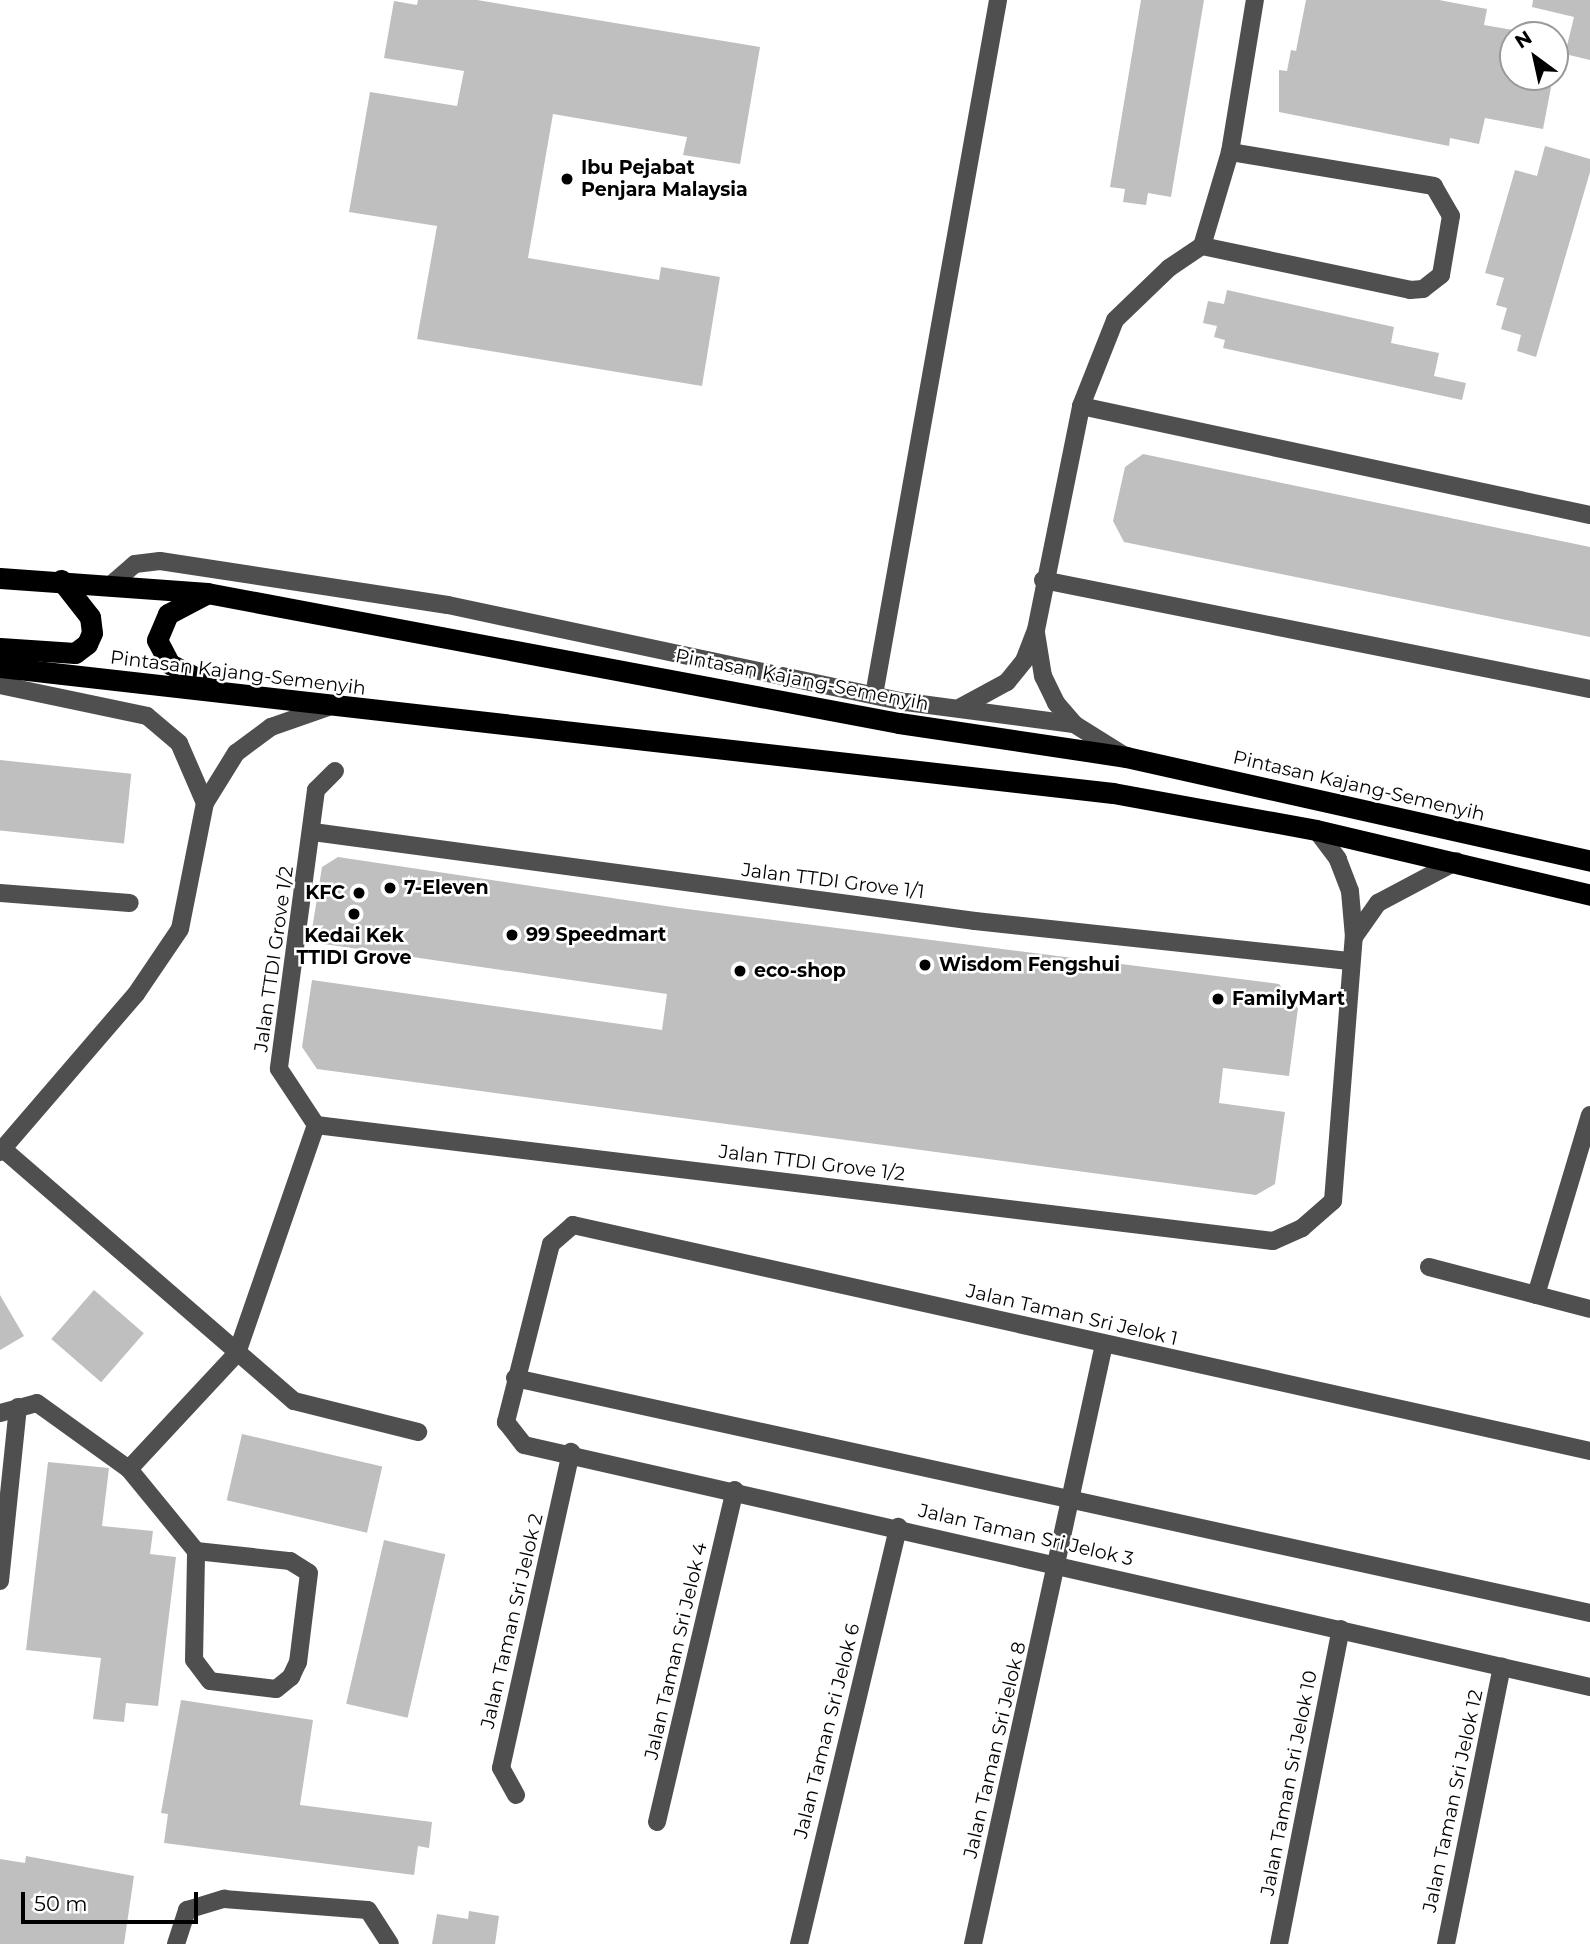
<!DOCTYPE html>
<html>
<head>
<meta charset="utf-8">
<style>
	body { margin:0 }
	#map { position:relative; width:1590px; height:1944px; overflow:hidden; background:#fff; font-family:Montserrat,sans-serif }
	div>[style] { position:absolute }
	.building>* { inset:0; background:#bfbfbf; transform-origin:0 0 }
	.minor>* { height:18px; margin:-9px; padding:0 9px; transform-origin:9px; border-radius:9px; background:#4f4f4f }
	.highway>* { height:21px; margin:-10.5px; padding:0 10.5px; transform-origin:10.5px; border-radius:10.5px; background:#000 }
	.dots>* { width:19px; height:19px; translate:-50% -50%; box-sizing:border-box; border:4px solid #fff; border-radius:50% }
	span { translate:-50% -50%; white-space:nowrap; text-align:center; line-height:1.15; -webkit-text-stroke:5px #fff; paint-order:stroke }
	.poi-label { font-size:19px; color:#000; font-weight:700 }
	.left { translate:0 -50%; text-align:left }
	.right { translate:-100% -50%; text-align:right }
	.street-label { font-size:19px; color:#000 }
	.north { position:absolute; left:1499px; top:21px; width:70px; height:70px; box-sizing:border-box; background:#fff; border:2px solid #999; border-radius:50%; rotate:327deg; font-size:19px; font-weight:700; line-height:28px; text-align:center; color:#000 }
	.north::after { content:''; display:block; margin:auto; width:24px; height:32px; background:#000; clip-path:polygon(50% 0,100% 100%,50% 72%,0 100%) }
	.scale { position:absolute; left:21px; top:1892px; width:177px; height:32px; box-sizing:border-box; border:4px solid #000; border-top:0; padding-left:9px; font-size:21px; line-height:24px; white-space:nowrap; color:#000; -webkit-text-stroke:5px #fff; paint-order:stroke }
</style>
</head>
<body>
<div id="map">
	<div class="building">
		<div style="clip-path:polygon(418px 0,477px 0,760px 47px,740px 164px,683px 155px,687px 137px,553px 114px,528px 258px,659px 280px,661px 267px,720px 277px,702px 386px,417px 339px,437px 226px,349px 212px,370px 92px,457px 106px,464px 71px,384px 58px,394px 1px,417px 5px)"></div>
		<div style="clip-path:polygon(1141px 0,1204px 0,1171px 197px,1148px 193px,1146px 205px,1123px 202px,1125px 189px,1110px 187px)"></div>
		<div style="clip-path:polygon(1306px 0,1439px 0,1487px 9px,1484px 25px,1513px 30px,1513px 77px,1553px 77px,1543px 129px,1485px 118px,1479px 144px,1450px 138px,1449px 146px,1279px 112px,1279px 70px,1287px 71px,1291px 50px,1296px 51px)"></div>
		<div style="clip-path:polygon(1533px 0,1590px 0,1590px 60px,1565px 54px,1574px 17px,1532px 7px)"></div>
		<div style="clip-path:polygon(1545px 146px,1590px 159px,1590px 172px,1536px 357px,1517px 351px,1521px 335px,1501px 329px,1507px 308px,1496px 305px,1504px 278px,1485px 273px,1515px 170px,1537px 176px)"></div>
		<div style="clip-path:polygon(1227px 290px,1394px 327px,1391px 343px,1439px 353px,1434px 376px,1466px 383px,1462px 400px,1223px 348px,1225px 340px,1214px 337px,1217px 326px,1203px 323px,1208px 301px,1224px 304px)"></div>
		<div style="clip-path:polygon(1143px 454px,1590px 547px,1590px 637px,1124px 542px,1113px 521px,1125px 467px)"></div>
		<div style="left:0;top:760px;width:132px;height:70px;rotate:6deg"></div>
		<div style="clip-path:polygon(338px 857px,679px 908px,1279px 984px,1298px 1008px,1289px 1076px,1223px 1068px,1219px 1103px,1285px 1112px,1275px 1184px,1256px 1195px,317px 1069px,302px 1047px,312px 980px,662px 1030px,667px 994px,310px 942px,322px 867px)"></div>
		<div style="left:94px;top:1290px;width:66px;height:65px;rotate:41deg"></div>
		<div style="clip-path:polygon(0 1295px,24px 1336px,0 1350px)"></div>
		<div style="left:242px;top:1434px;width:144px;height:68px;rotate:13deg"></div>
		<div style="clip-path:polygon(48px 1462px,109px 1468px,102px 1526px,153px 1531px,150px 1554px,176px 1557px,158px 1706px,126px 1703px,124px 1722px,93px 1719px,101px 1658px,26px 1650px)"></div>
		<div style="left:384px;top:1540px;width:63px;height:168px;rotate:13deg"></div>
		<div style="clip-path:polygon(181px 1700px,313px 1720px,300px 1805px,432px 1822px,429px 1848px,418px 1846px,414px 1875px,164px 1843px,168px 1814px,161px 1813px)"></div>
		<div style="clip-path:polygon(26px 1856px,134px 1876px,124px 1944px,0 1944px,0 1859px,25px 1863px)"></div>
		<div style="clip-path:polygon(469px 1911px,499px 1916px,495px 1944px,432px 1944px,437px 1914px,468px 1919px)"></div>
	</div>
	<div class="minor">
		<div style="left:1202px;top:246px;width:213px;rotate:11.9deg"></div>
		<div style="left:1410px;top:290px;width:13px;rotate:-4deg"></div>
		<div style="left:1423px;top:289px;width:23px;rotate:-38deg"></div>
		<div style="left:1441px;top:275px;width:60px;rotate:-80.4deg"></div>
		<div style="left:1451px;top:216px;width:34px;rotate:-120deg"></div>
		<div style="left:1434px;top:186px;width:207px;rotate:-170.5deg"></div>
		<div style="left:1202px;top:246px;width:98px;rotate:-73.4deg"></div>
		<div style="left:1230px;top:152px;width:154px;rotate:-80.7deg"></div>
		<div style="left:1081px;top:406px;width:521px;rotate:12.09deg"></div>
		<div style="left:1043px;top:580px;width:558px;rotate:11.27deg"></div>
		<div style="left:113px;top:583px;width:29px;rotate:-41deg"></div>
		<div style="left:135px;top:564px;width:25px;rotate:-7deg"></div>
		<div style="left:160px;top:561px;width:291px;rotate:8.7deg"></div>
		<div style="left:448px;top:605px;width:468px;rotate:12deg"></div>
		<div style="left:906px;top:702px;width:169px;rotate:7.5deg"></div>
		<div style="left:1036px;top:633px;width:44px;rotate:80.8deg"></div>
		<div style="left:1043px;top:676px;width:30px;rotate:64deg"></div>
		<div style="left:1056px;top:703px;width:28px;rotate:49deg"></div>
		<div style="left:1074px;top:724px;width:60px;rotate:32.1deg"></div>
		<div style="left:0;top:685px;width:150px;rotate:11.9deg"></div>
		<div style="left:147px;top:716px;width:42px;rotate:40.2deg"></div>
		<div style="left:179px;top:743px;width:65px;rotate:66.6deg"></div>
		<div style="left:874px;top:695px;width:706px;rotate:-79.88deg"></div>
		<div style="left:961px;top:707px;width:52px;rotate:-28.5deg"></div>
		<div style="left:1007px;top:682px;width:27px;rotate:-51deg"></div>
		<div style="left:1024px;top:661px;width:33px;rotate:-69deg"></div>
		<div style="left:1036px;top:630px;width:228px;rotate:-78.6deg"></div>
		<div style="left:1081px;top:406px;width:92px;rotate:-68.4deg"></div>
		<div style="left:1115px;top:320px;width:75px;rotate:-43.9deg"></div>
		<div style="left:1169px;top:268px;width:40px;rotate:-34deg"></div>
		<div style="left:335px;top:771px;width:27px;rotate:135deg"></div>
		<div style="left:316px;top:790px;width:281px;rotate:97.6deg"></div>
		<div style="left:279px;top:1069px;width:67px;rotate:56.5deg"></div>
		<div style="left:316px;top:1125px;width:964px;rotate:6.91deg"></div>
		<div style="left:1273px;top:1241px;width:32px;rotate:-24deg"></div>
		<div style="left:1302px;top:1228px;width:41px;rotate:-41.1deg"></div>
		<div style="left:1333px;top:1201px;width:265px;rotate:-85.5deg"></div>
		<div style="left:1354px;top:937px;width:46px;rotate:-95deg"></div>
		<div style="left:1350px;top:891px;width:34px;rotate:-111deg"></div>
		<div style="left:1338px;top:859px;width:36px;rotate:-127deg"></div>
		<div style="left:313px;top:832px;width:668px;rotate:7.66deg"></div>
		<div style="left:975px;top:921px;width:376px;rotate:6.1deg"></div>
		<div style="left:0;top:893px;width:130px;rotate:4.4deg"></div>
		<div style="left:1354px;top:937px;width:42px;rotate:-54.8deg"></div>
		<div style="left:1378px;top:903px;width:89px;rotate:-28deg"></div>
		<div style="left:3px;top:1149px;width:385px;rotate:40.9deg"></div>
		<div style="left:294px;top:1401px;width:128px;rotate:14deg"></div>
		<div style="left:0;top:1152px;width:208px;rotate:-49.3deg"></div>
		<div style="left:136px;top:994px;width:78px;rotate:-55.9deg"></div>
		<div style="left:180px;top:929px;width:128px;rotate:-78.8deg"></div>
		<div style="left:205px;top:803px;width:59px;rotate:-58.2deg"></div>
		<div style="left:236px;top:753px;width:44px;rotate:-36.6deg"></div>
		<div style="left:271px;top:727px;width:60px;rotate:-19.3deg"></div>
		<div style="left:1429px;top:1267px;width:166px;rotate:14.6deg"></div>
		<div style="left:1536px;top:1295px;width:188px;rotate:-73.3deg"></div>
		<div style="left:515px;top:1378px;width:1100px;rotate:12.33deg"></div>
		<div style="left:0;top:1413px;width:38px;rotate:-15deg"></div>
		<div style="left:37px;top:1403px;width:113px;rotate:35.7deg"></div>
		<div style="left:1590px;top:1451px;width:1042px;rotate:-167.47deg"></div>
		<div style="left:573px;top:1225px;width:29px;rotate:139deg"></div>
		<div style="left:551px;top:1244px;width:184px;rotate:104.2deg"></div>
		<div style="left:506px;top:1422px;width:29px;rotate:52deg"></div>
		<div style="left:524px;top:1445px;width:1093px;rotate:12.79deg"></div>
		<div style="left:196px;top:1551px;width:95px;rotate:6.1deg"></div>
		<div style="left:290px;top:1561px;width:22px;rotate:32deg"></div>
		<div style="left:309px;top:1573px;width:90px;rotate:97deg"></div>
		<div style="left:298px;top:1662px;width:17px;rotate:115deg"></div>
		<div style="left:291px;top:1677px;width:19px;rotate:141deg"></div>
		<div style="left:276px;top:1689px;width:66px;rotate:-173.1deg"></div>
		<div style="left:210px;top:1681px;width:26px;rotate:-127deg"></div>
		<div style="left:194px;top:1660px;width:109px;rotate:-88.9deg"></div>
		<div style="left:196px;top:1551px;width:106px;rotate:-129.3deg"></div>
		<div style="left:129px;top:1469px;width:158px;rotate:-47deg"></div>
		<div style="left:237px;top:1353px;width:241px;rotate:-70.9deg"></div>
		<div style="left:0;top:1581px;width:175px;rotate:-84.1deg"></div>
		<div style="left:516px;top:1795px;width:31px;rotate:-119deg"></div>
		<div style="left:501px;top:1768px;width:324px;rotate:-77.5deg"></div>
		<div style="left:657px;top:1822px;width:341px;rotate:-76.8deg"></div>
		<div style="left:176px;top:1944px;width:36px;rotate:-72deg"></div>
		<div style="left:187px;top:1910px;width:39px;rotate:-17deg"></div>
		<div style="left:224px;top:1899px;width:144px;rotate:4.4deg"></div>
		<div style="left:368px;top:1910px;width:40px;rotate:57.1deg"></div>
		<div style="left:799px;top:1944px;width:429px;rotate:-76.6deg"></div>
		<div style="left:973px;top:1944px;width:614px;rotate:-77.68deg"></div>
		<div style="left:1279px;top:1944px;width:321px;rotate:-78.9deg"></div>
		<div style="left:1446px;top:1944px;width:283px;rotate:-78.6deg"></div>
	</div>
	<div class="highway">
		<div style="left:0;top:578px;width:208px;rotate:4.1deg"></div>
		<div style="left:207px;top:593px;width:704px;rotate:10.64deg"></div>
		<div style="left:899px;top:723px;width:230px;rotate:8.5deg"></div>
		<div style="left:1126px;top:757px;width:476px;rotate:12.6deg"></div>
		<div style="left:206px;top:594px;width:43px;rotate:152.2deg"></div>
		<div style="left:168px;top:614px;width:28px;rotate:113deg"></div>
		<div style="left:157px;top:640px;width:27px;rotate:62deg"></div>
		<div style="left:170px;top:664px;width:45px;rotate:27.7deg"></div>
		<div style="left:0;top:648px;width:75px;rotate:3.8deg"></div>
		<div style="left:75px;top:653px;width:15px;rotate:-37deg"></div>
		<div style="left:87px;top:644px;width:12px;rotate:-66deg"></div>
		<div style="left:92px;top:633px;width:16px;rotate:-97deg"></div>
		<div style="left:90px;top:617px;width:47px;rotate:-128.1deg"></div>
		<div style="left:0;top:667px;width:1120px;rotate:6.46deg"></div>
		<div style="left:1113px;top:793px;width:206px;rotate:10.3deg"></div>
		<div style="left:1316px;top:830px;width:282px;rotate:13.3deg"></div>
	</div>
	<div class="dots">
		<div style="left:567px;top:179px;background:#000"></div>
		<div style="left:390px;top:888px;background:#000"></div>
		<div style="left:359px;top:893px;background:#000"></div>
		<div style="left:354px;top:914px;background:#000"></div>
		<div style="left:512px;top:935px;background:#000"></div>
		<div style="left:925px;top:965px;background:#000"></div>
		<div style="left:740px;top:971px;background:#000"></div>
		<div style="left:1218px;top:999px;background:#000"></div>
	</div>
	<div class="poi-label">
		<span class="left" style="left:581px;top:179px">Ibu Pejabat<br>Penjara Malaysia</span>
		<span class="left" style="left:404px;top:888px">7-Eleven</span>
		<span class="right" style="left:345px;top:893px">KFC</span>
		<span class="left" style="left:526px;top:935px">99 Speedmart</span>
		<span style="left:354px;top:947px">Kedai Kek<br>TTIDI Grove</span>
		<span class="left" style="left:939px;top:965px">Wisdom Fengshui</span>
		<span class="left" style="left:754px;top:971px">eco-shop</span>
		<span class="left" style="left:1232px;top:999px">FamilyMart</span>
	</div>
	<div class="street-label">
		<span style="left:238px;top:673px;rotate:7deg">Pintasan Kajang-Semenyih</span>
		<span style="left:802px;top:680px;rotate:11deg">Pintasan Kajang-Semenyih</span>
		<span style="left:1359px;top:786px;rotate:13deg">Pintasan Kajang-Semenyih</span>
		<span style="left:833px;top:881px;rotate:7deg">Jalan TTDI Grove 1/1</span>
		<span style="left:274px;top:959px;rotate:-82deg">Jalan TTDI Grove 1/2</span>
		<span style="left:812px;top:1163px;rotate:7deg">Jalan TTDI Grove 1/2</span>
		<span style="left:1072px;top:1315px;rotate:13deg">Jalan Taman Sri Jelok 1</span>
		<span style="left:1026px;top:1535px;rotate:13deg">Jalan Taman Sri Jelok 3</span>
		<span style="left:512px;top:1621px;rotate:-77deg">Jalan Taman Sri Jelok 2</span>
		<span style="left:676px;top:1651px;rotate:-77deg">Jalan Taman Sri Jelok 4</span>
		<span style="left:827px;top:1731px;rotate:-76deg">Jalan Taman Sri Jelok 6</span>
		<span style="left:995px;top:1750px;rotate:-77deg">Jalan Taman Sri Jelok 8</span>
		<span style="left:1289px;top:1783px;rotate:-79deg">Jalan Taman Sri Jelok 10</span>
		<span style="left:1453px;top:1801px;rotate:-78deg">Jalan Taman Sri Jelok 12</span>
	</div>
	<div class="north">N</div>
	<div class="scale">50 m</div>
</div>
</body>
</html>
